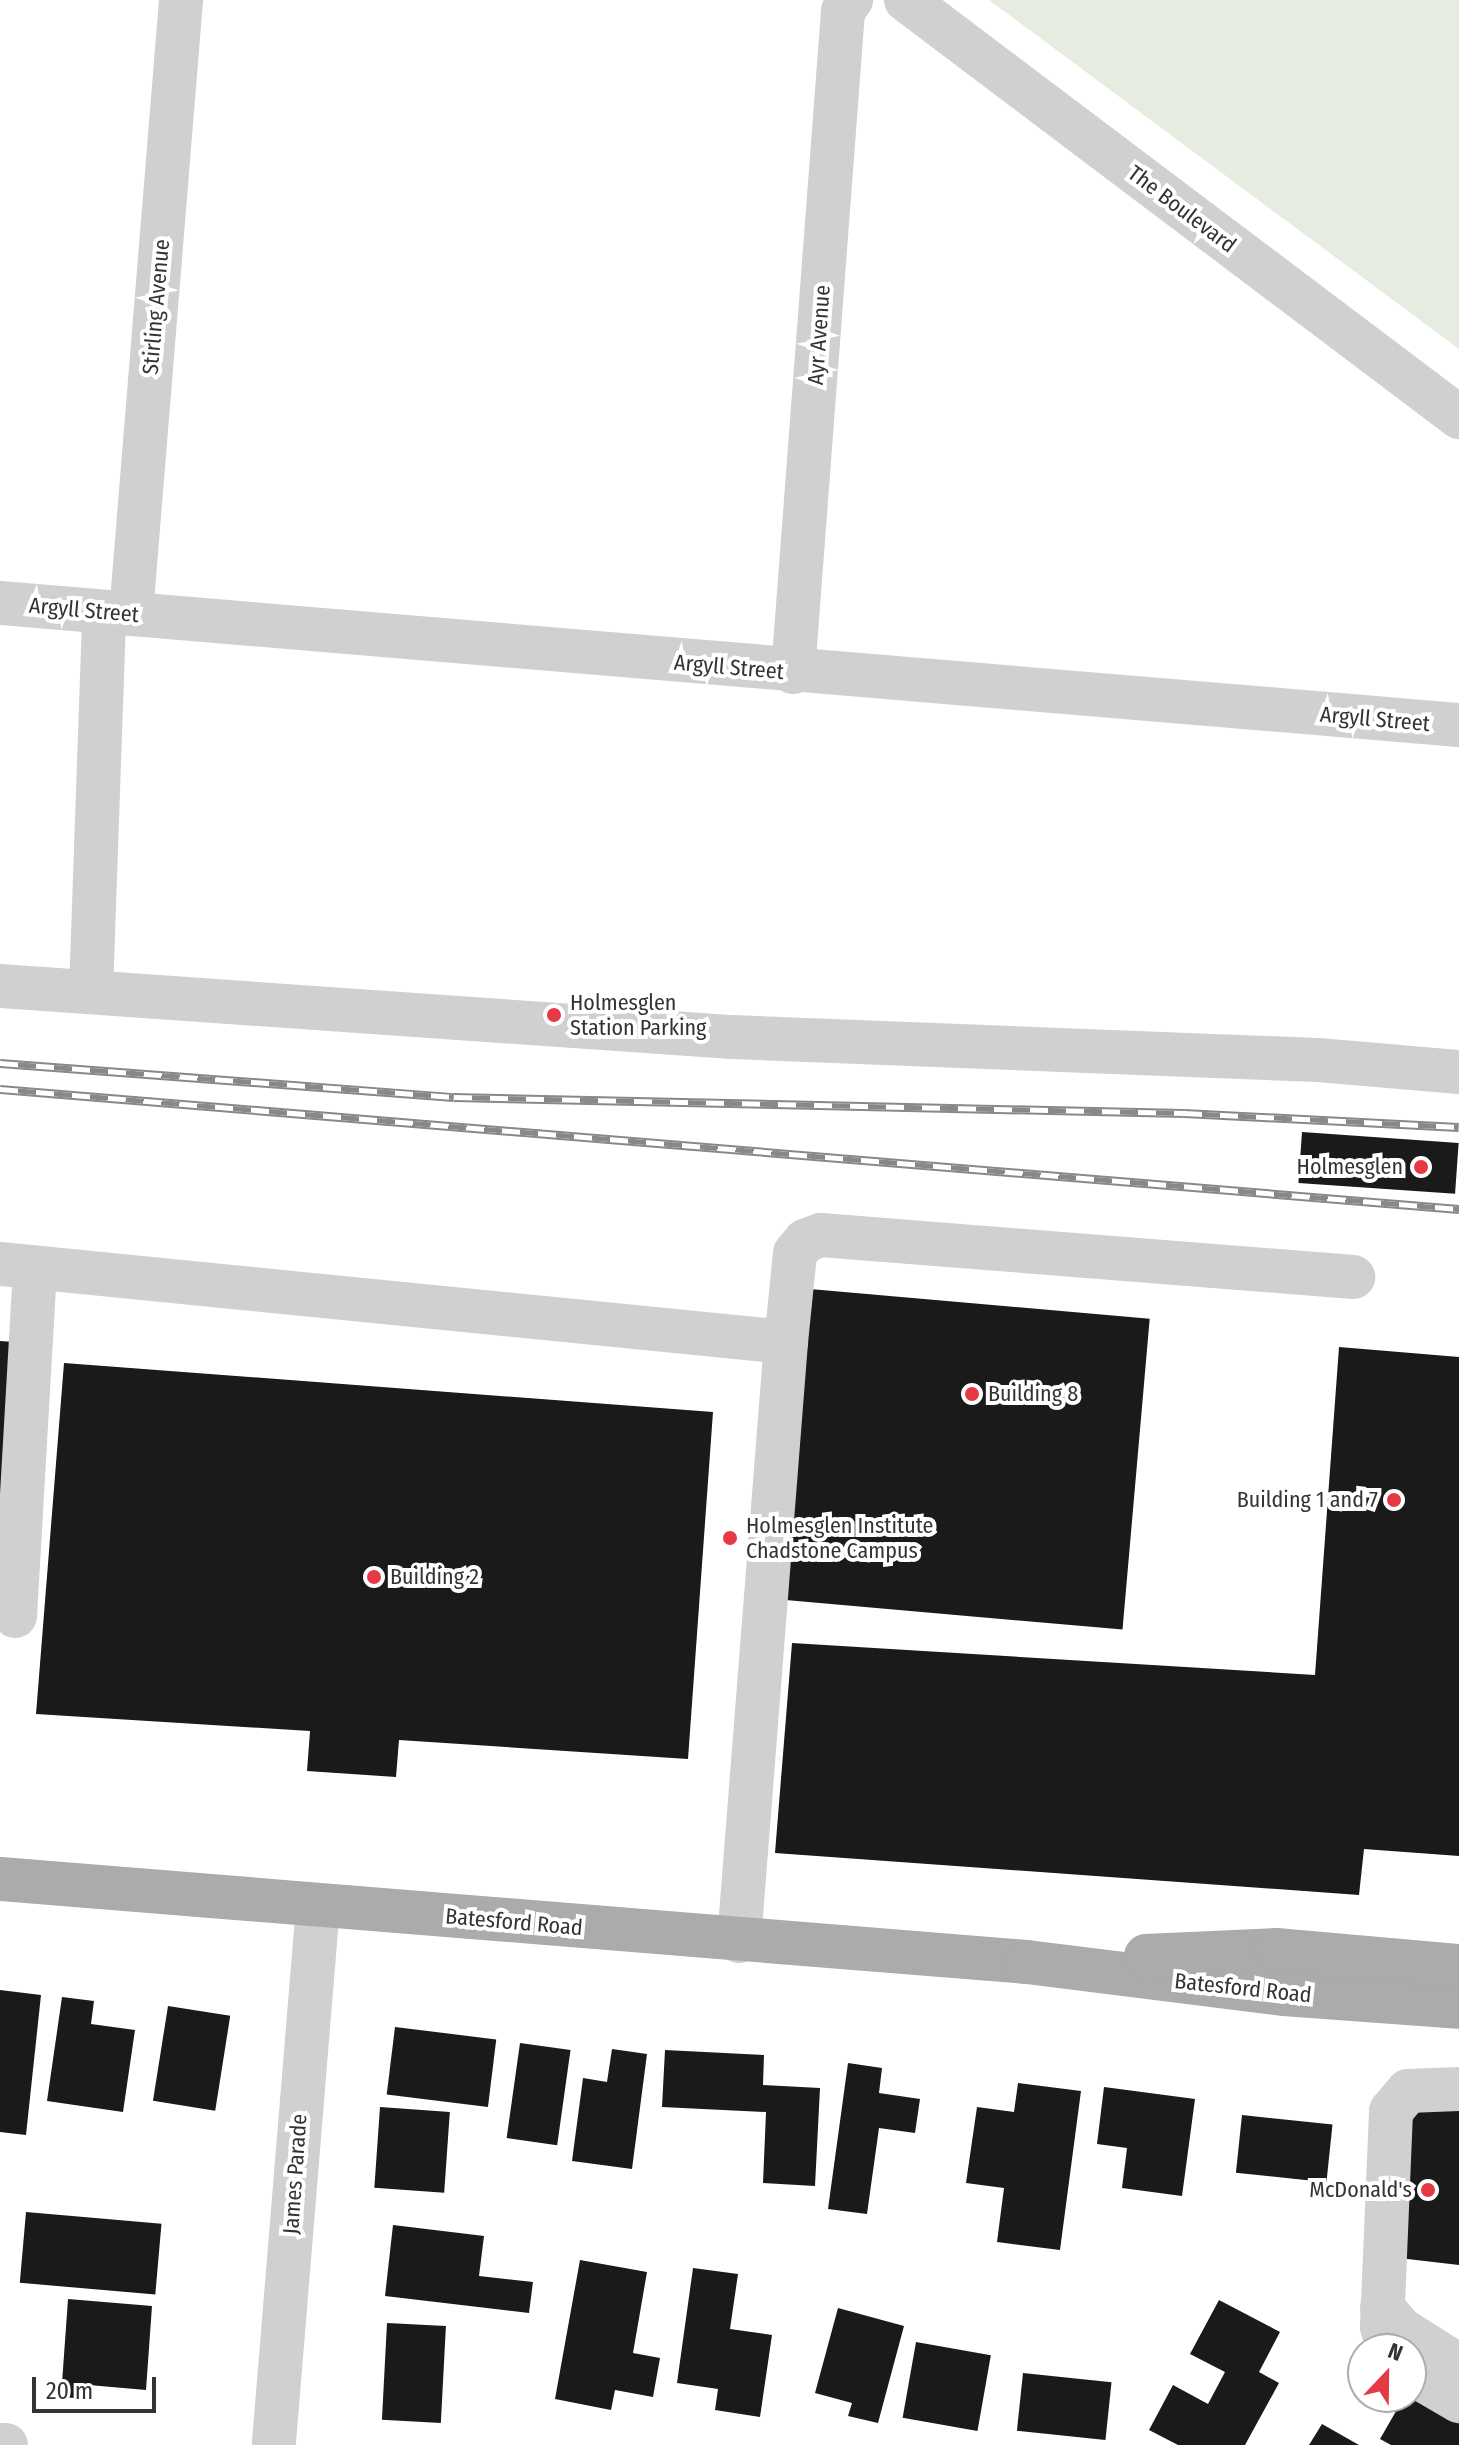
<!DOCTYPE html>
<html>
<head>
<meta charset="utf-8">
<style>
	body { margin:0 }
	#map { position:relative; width:1459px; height:2445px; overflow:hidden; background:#fff; font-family:"Fira Sans Condensed",sans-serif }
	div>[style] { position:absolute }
	.green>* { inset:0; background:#e6ecdf }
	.building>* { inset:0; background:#1a1a1a; transform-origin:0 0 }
	.minor>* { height:44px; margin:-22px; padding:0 22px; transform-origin:22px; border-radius:22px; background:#d0d0d0 }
	.major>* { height:44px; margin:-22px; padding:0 22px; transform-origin:22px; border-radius:22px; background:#ababab }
	.rail>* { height:9px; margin-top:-4.5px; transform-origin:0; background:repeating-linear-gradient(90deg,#fff 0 18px,#888 0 36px); box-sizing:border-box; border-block:2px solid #888 }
	.dots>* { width:22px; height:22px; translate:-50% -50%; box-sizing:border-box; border:4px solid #fff; border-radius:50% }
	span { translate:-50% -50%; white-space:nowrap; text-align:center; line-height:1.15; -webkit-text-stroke:8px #fff; paint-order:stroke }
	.street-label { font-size:22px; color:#333 }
	.poi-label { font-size:22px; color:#333 }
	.left { translate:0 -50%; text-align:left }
	.right { translate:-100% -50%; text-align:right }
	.north { position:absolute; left:1347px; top:2333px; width:80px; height:80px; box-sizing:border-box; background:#fff; border:2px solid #adadad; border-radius:50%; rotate:22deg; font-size:22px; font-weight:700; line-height:32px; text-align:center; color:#333 }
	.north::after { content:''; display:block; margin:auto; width:28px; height:36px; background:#e63946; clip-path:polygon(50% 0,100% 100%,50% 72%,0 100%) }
	.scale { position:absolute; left:32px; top:2377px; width:124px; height:36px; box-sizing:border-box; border:4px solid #333; border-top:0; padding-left:10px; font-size:24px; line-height:28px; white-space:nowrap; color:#333; -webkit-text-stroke:6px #fff; paint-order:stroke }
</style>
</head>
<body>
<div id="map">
	<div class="green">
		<div style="clip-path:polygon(989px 0,1459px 0,1459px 349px)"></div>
	</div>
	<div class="building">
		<div style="left:1302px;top:1132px;width:157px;height:51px;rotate:4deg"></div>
		<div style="left:810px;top:1289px;width:341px;height:312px;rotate:5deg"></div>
		<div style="clip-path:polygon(0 1341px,14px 1342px,0 1573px)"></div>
		<div style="clip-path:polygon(1339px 1347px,1459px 1357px,1459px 1856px,1364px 1849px,1359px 1895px,775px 1853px,792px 1643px,1315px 1675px)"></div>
		<div style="clip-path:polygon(64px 1363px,713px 1412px,688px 1759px,399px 1740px,396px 1777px,307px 1771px,310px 1731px,36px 1714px)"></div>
		<div style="clip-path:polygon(0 1990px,41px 1995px,26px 2135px,0 2132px)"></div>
		<div style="clip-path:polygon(62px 1997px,94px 2001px,91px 2024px,135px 2030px,123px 2112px,47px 2101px)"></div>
		<div style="left:168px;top:2006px;width:63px;height:96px;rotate:9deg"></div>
		<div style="left:395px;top:2027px;width:102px;height:68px;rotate:7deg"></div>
		<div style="left:520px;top:2043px;width:51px;height:96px;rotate:8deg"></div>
		<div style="clip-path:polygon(612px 2049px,647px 2054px,632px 2169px,572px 2161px,583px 2078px,607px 2082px)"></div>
		<div style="clip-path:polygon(665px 2050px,764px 2055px,763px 2085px,820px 2088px,815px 2186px,763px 2183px,766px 2112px,662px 2107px)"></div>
		<div style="clip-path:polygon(848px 2063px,882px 2068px,879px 2093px,920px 2099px,915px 2133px,879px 2128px,867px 2214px,828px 2209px)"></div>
		<div style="clip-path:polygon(1018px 2083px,1081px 2091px,1060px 2250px,997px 2242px,1004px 2188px,966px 2183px,977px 2107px,1014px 2112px)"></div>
		<div style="clip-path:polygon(1104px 2087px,1195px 2099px,1182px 2196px,1122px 2188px,1127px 2148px,1097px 2144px)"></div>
		<div style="clip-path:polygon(1424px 2099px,1459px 2103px,1459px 2265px,1390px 2257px,1404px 2123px)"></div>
		<div style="left:380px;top:2107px;width:70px;height:81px;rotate:4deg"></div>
		<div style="left:1242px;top:2115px;width:91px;height:58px;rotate:6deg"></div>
		<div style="left:26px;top:2212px;width:136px;height:71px;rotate:5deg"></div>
		<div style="clip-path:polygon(393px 2225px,484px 2236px,479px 2276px,533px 2282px,529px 2313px,385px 2296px)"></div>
		<div style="clip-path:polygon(580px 2260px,647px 2272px,633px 2353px,660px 2358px,653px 2397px,615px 2390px,611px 2410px,555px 2399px)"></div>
		<div style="clip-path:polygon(693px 2268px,738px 2274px,730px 2329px,772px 2335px,760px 2417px,715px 2410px,718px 2389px,677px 2383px)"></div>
		<div style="clip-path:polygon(68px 2299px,152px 2306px,146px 2390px,89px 2385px,88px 2399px,61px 2397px)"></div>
		<div style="clip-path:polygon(1219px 2300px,1280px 2332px,1259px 2372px,1279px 2383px,1245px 2445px,1178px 2445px,1149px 2430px,1173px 2385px,1208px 2404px,1225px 2372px,1190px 2354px)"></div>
		<div style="clip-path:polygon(838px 2308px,904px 2326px,878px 2423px,848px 2416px,852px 2403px,815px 2393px)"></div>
		<div style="left:387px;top:2323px;width:59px;height:97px;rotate:3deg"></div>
		<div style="left:916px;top:2342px;width:76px;height:77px;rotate:10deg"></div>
		<div style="left:1023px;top:2373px;width:89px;height:58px;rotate:6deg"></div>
		<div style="clip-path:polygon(1384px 2397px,1411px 2397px,1459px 2416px,1459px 2445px,1391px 2445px,1380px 2439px,1399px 2406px)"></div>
		<div style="clip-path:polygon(1322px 2424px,1359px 2445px,1309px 2445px)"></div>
	</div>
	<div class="minor">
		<div style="left:906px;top:0;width:693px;rotate:37.02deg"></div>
		<div style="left:0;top:603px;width:1464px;rotate:4.78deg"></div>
		<div style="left:131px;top:614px;width:616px;rotate:-85.34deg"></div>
		<div style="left:793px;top:672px;width:663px;rotate:-85.67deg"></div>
		<div style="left:843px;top:11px;width:14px;rotate:-54deg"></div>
		<div style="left:0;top:986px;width:734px;rotate:3.99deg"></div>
		<div style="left:732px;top:1037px;width:586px;rotate:2.25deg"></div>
		<div style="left:1318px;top:1060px;width:142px;rotate:4.9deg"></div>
		<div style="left:91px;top:992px;width:380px;rotate:-88deg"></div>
		<div style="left:0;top:1264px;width:790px;rotate:5.67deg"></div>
		<div style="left:786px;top:1342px;width:601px;rotate:94.49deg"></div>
		<div style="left:786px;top:1342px;width:89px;rotate:-84.2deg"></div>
		<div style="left:795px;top:1253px;width:16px;rotate:-50deg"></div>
		<div style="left:805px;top:1241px;width:17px;rotate:-21deg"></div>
		<div style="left:821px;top:1235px;width:534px;rotate:4.51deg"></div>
		<div style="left:15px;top:1616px;width:349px;rotate:-86.7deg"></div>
		<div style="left:1382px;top:2307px;width:29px;rotate:49deg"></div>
		<div style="left:1401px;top:2329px;width:69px;rotate:32.5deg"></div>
		<div style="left:1388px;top:2349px;width:23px;rotate:-105deg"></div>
		<div style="left:1382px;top:2327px;width:216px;rotate:-87.6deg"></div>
		<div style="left:1391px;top:2111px;width:26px;rotate:-50deg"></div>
		<div style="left:1408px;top:2091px;width:51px;rotate:-2.2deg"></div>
		<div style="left:1411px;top:2373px;width:56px;rotate:30.3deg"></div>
		<div style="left:274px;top:2442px;width:538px;rotate:-85.31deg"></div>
		<div style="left:0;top:2445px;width:6px"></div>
	</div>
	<div class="major">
		<div style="left:0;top:1879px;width:1030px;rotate:4.62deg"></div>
		<div style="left:1027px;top:1962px;width:259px;rotate:7.1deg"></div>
		<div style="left:1284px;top:1994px;width:175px;rotate:4.2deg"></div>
		<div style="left:1146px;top:1956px;width:130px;rotate:-2.6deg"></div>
		<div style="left:1276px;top:1950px;width:184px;rotate:5deg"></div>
	</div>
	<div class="rail">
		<div style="left:0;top:1063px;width:455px;rotate:4.3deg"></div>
		<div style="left:454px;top:1097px;width:730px;rotate:1.26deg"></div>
		<div style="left:1184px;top:1113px;width:275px;rotate:2.9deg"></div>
		<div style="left:0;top:1089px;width:1464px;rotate:4.7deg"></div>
	</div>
	<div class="dots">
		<div style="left:554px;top:1015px;background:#e63946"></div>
		<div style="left:1421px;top:1167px;background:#e63946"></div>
		<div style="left:972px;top:1394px;background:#e63946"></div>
		<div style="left:1394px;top:1500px;background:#e63946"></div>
		<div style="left:730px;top:1538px;background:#e63946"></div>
		<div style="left:374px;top:1577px;background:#e63946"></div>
		<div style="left:1428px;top:2190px;background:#e63946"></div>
	</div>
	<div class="street-label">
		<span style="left:1182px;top:209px;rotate:37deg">The Boulevard</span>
		<span style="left:156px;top:307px;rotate:-85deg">Stirling Avenue</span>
		<span style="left:819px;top:335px;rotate:-86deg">Ayr Avenue</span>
		<span style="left:84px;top:610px;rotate:5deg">Argyll Street</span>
		<span style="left:729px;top:667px;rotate:5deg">Argyll Street</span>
		<span style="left:1375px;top:719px;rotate:5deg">Argyll Street</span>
		<span style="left:514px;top:1922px;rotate:5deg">Batesford Road</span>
		<span style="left:1243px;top:1988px;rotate:6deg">Batesford Road</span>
		<span style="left:295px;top:2174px;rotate:-86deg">James Parade</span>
	</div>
	<div class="poi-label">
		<span class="left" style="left:570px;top:1015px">Holmesglen<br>Station Parking</span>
		<span class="right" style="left:1403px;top:1167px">Holmesglen</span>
		<span class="left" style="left:988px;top:1394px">Building 8</span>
		<span class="right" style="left:1378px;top:1500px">Building 1 and 7</span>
		<span class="left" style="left:746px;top:1538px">Holmesglen Institute<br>Chadstone Campus</span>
		<span class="left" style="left:390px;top:1577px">Building 2</span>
		<span class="right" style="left:1412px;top:2190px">McDonald's</span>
	</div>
	<div class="north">N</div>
	<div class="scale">20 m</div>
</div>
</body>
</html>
